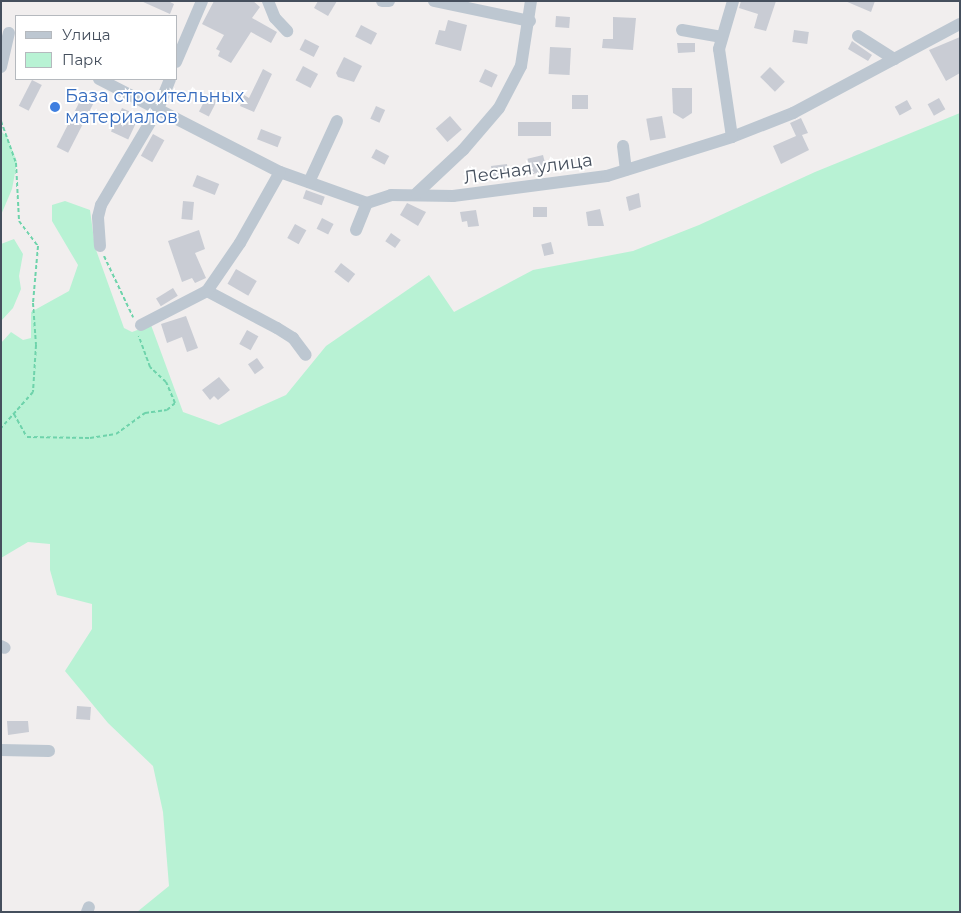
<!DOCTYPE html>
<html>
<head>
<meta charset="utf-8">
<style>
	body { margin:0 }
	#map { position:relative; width:961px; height:913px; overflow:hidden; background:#f1eeee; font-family:Montserrat,sans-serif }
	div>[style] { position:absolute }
	.green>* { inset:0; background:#b8f2d4 }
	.building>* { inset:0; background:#c9ccd4; transform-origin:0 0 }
	.path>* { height:2px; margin-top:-1px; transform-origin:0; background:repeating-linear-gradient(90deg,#6ed3ab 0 4px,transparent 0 6.5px) }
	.minor>* { height:12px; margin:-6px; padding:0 6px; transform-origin:6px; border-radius:6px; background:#bdc7d1 }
	.dots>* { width:14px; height:14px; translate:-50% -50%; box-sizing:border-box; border:2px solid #fff; border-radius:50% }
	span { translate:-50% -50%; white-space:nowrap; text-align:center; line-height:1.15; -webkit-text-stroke:4px #fff; paint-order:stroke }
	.shop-label { font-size:18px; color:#366cbe }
	.left { translate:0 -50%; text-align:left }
	.street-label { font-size:18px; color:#454f5d }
	.frame { position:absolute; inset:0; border:2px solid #454f5d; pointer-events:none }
	.legend { position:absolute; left:15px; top:15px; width:162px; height:65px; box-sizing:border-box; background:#fff; border:1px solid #b5b9be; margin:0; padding:6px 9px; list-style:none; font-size:15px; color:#454f5d }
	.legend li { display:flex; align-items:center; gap:10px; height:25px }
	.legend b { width:25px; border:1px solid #b5b9be }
</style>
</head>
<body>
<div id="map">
	<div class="green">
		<div style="clip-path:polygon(960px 113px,960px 912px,137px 912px,169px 886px,163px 812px,153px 766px,108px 723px,65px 671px,92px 629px,92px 604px,57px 595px,50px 570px,50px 544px,28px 542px,1px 558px,1px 343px,11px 332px,23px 340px,31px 338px,31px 312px,69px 291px,78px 265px,52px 221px,52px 205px,65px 201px,90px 210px,95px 247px,124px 328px,132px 332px,151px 325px,183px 412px,219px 425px,286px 395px,326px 346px,429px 275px,454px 312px,533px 270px,633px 251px,699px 225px,815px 172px)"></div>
		<div style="clip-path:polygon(1px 131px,7px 137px,17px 162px,12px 189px,1px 215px)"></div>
		<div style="clip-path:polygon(14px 239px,23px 254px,19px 276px,21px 289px,13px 308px,1px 321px,1px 244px)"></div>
	</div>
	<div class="building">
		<div style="clip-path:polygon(141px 1px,168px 1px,174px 4px,170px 14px)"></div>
		<div style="clip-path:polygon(214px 1px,253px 1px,260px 7px,252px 18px,277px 32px,271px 43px,251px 32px,231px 63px,218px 56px,220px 51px,216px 49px,224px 35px,202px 24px)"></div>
		<div style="clip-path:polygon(318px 1px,337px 1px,328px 16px,314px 8px)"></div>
		<div style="clip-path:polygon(741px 1px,776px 1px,766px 31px,754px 28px,758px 14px,739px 8px)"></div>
		<div style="clip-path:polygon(845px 1px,875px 1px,871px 12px)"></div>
		<div style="left:556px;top:16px;width:14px;height:11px;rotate:4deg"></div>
		<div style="clip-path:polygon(613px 17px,636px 18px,633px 50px,602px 48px,603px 39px,613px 39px)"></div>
		<div style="clip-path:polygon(448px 20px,467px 25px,461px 51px,435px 44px,439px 30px,445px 31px)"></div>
		<div style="left:361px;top:25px;width:18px;height:13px;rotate:27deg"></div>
		<div style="left:794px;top:30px;width:15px;height:12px;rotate:8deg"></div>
		<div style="clip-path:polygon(960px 37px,960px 73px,946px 81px,929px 50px)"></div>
		<div style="left:305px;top:39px;width:16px;height:12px;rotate:27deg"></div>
		<div style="clip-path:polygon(852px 41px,872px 55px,868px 61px,848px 49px)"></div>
		<div style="clip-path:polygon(677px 43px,695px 43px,695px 52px,678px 53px)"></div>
		<div style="left:550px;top:47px;width:21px;height:27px;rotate:3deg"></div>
		<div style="clip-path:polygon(344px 57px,362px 66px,354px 82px,338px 77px,336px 73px)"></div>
		<div style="left:303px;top:66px;width:17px;height:16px;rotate:28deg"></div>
		<div style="left:770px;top:67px;width:21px;height:14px;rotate:45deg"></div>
		<div style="clip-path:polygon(263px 69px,272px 74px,254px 112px,240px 106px,244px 95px,249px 98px)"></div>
		<div style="left:485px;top:69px;width:14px;height:14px;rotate:25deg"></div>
		<div style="left:32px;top:80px;width:11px;height:29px;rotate:27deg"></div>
		<div style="clip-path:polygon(672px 88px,692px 88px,692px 113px,683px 119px,673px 113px)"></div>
		<div style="left:209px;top:92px;width:11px;height:22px;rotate:27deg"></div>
		<div style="left:588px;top:95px;width:14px;height:16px;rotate:90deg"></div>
		<div style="left:82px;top:97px;width:13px;height:56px;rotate:27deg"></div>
		<div style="left:939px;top:98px;width:13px;height:13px;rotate:61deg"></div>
		<div style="left:907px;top:100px;width:10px;height:14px;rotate:61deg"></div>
		<div style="left:376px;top:106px;width:10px;height:14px;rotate:24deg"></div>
		<div style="left:122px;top:108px;width:19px;height:26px;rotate:25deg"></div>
		<div style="left:450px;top:116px;width:18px;height:19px;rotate:49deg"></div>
		<div style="left:662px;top:116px;width:22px;height:16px;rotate:80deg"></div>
		<div style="clip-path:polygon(801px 118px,808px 133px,802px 135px,809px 150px,781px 164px,773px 146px,796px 136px,790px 123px)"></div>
		<div style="left:518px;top:122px;width:33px;height:14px"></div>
		<div style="left:261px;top:129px;width:22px;height:11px;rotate:21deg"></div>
		<div style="left:153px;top:134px;width:13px;height:25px;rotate:29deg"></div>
		<div style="left:376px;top:149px;width:15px;height:10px;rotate:28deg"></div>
		<div style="left:543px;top:155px;width:16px;height:16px;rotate:76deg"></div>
		<div style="clip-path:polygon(507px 164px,508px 176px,492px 176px,491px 166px)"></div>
		<div style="left:197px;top:175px;width:24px;height:12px;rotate:22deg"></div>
		<div style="left:306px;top:190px;width:20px;height:9px;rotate:20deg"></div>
		<div style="clip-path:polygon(639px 193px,641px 207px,629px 211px,626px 197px)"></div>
		<div style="left:183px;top:201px;width:11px;height:18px;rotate:5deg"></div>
		<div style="clip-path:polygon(407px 203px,426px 212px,418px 226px,400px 215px)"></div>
		<div style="left:533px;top:207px;width:14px;height:10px"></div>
		<div style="clip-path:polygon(600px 209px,604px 226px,588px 226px,586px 212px)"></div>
		<div style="clip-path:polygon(476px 210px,479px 226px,468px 227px,467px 221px,462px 222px,460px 212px)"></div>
		<div style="left:322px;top:218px;width:13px;height:12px;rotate:27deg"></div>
		<div style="left:295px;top:224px;width:13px;height:16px;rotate:29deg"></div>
		<div style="clip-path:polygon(199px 230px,205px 249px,195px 253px,206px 278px,195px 283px,192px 278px,182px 282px,168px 241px)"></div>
		<div style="left:391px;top:233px;width:12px;height:10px;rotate:35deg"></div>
		<div style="left:551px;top:242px;width:12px;height:10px;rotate:76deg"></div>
		<div style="left:341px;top:263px;width:18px;height:11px;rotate:38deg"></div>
		<div style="left:236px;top:269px;width:24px;height:17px;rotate:30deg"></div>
		<div style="left:173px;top:288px;width:9px;height:20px;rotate:58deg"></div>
		<div style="clip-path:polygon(186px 316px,198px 348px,187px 352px,182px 337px,167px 343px,161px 324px)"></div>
		<div style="left:247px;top:330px;width:13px;height:16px;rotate:29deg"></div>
		<div style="left:257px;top:358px;width:12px;height:11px;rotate:55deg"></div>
		<div style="clip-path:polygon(219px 377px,230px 390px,218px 400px,214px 396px,210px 400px,202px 390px)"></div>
		<div style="left:77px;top:706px;width:14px;height:13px;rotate:4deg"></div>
		<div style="clip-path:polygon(7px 721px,28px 721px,29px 732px,8px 735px)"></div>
	</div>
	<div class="path">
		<div style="left:1px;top:121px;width:45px;rotate:70.3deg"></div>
		<div style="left:16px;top:163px;width:58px;rotate:87deg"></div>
		<div style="left:19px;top:221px;width:31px;rotate:53deg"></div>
		<div style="left:38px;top:246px;width:57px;rotate:95deg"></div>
		<div style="left:33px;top:303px;width:42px;rotate:85.9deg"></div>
		<div style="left:36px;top:345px;width:47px;rotate:93.7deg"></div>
		<div style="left:33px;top:392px;width:48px;rotate:131.6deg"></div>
		<div style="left:104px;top:256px;width:68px;rotate:64.6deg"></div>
		<div style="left:14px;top:414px;width:26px;rotate:61deg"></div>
		<div style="left:27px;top:437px;width:63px;rotate:0.9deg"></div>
		<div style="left:90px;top:438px;width:26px;rotate:-9deg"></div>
		<div style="left:116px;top:434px;width:36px;rotate:-36deg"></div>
		<div style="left:145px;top:413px;width:22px;rotate:-8deg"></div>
		<div style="left:167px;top:410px;width:11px;rotate:-41deg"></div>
		<div style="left:175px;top:403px;width:23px;rotate:-113deg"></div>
		<div style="left:166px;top:382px;width:22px;rotate:-137deg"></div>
		<div style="left:150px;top:367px;width:33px;rotate:-110deg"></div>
	</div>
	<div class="minor">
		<div style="left:268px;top:1px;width:18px;rotate:68deg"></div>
		<div style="left:275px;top:18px;width:18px;rotate:47deg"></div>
		<div style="left:382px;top:1px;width:7px"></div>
		<div style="left:434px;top:1px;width:98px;rotate:11.8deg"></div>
		<div style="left:682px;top:30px;width:39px;rotate:10deg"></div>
		<div style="left:858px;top:36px;width:43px;rotate:32.6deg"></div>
		<div style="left:176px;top:62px;width:66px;rotate:-66.9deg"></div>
		<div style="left:1px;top:67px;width:35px;rotate:-77deg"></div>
		<div style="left:99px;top:79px;width:203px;rotate:27.2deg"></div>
		<div style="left:280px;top:172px;width:92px;rotate:19.6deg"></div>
		<div style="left:367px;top:203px;width:25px;rotate:-18deg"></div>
		<div style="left:391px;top:195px;width:62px;rotate:0.9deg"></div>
		<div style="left:453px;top:196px;width:155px;rotate:-7.4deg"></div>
		<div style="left:607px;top:176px;width:131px;rotate:-17.3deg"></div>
		<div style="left:732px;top:137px;width:66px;rotate:-21.5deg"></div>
		<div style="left:793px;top:113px;width:189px;rotate:-28.1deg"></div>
		<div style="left:732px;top:137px;width:89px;rotate:-98.4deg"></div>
		<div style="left:719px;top:49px;width:50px;rotate:-73.7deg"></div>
		<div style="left:623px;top:146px;width:24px;rotate:83deg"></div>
		<div style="left:309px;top:182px;width:67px;rotate:-65.3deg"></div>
		<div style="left:417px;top:193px;width:63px;rotate:-43.1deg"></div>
		<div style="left:463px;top:150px;width:55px;rotate:-49.4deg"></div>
		<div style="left:499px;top:108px;width:47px;rotate:-62.4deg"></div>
		<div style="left:521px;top:66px;width:66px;rotate:-81.3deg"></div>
		<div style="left:356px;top:230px;width:29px;rotate:-68deg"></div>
		<div style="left:100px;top:246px;width:29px;rotate:-94deg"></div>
		<div style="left:98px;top:217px;width:12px;rotate:-76deg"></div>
		<div style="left:101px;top:205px;width:112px;rotate:-59.3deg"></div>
		<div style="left:158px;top:109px;width:32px;rotate:-68deg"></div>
		<div style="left:207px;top:291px;width:79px;rotate:27.9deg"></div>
		<div style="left:277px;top:328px;width:19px;rotate:32deg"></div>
		<div style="left:293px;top:338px;width:21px;rotate:53deg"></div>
		<div style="left:141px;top:325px;width:74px;rotate:-27.3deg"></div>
		<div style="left:207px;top:291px;width:58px;rotate:-55.5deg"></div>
		<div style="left:240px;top:243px;width:81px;rotate:-60.6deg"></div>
		<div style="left:1px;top:646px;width:4px;rotate:27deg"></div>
		<div style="left:1px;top:750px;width:48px;rotate:1.2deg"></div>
		<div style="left:87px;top:912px;width:5px;rotate:-68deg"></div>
	</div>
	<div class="dots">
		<div style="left:55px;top:107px;background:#3f7fe0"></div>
	</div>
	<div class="shop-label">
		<span class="left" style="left:65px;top:107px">База строительных<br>материалов</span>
	</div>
	<div class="street-label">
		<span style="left:528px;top:169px;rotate:-8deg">Лесная улица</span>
	</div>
	<div class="frame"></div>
	<ul class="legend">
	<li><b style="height:6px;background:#bdc7d1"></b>Улица</li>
	<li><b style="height:14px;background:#b8f2d4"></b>Парк</li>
	</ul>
</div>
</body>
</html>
